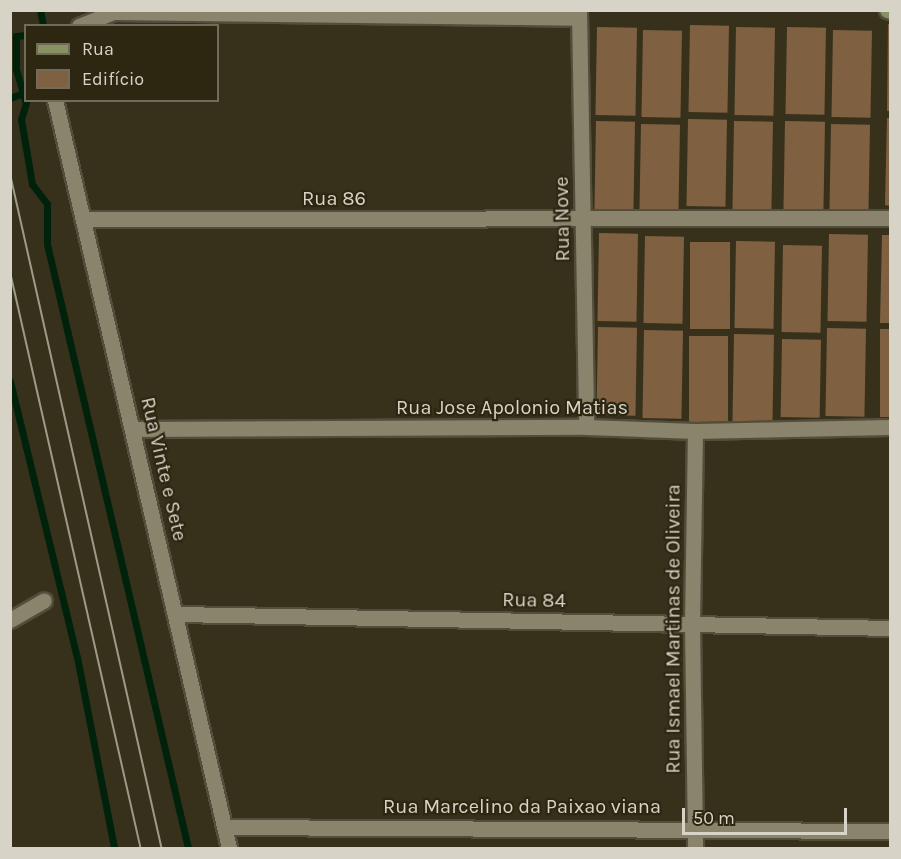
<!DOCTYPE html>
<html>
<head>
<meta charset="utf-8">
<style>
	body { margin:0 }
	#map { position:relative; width:901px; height:859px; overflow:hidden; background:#37311c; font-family:Karla,sans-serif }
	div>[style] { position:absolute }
	.stream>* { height:7px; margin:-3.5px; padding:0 3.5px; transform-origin:3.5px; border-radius:3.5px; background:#00220b }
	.building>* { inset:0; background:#7f6040; transform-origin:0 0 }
	.roads { filter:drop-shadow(2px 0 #534d3b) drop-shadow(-2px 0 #534d3b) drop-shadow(0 2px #534d3b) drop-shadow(0 -2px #534d3b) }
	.minor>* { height:15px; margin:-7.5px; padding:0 7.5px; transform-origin:7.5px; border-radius:7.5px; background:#8b846c }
	.major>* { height:15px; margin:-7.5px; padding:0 7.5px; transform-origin:7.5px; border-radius:7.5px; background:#879161 }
	.tram>* { height:1.5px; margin:-0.75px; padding:0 0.75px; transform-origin:0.75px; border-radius:0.75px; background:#9e9a8a }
	span { translate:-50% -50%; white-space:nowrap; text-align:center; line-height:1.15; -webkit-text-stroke:4.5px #2d2712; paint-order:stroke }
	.street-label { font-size:20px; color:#d7d4c7 }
	.frame { position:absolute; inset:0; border:12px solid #d7d4c7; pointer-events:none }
	.legend { position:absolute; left:24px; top:24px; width:195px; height:78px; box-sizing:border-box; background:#2d2712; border:2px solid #716c5a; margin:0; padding:8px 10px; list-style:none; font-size:18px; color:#d7d4c7 }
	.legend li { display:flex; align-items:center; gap:12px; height:30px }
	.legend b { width:30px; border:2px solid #716c5a }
	.scale { position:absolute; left:682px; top:808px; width:165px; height:27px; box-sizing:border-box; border:3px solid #d7d4c7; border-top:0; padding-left:8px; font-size:18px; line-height:21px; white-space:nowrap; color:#d7d4c7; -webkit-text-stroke:4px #2d2712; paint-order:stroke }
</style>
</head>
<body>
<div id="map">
	<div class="stream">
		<div style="left:40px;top:10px;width:16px;rotate:79deg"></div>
		<div style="left:26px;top:35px;width:10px;rotate:174deg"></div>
		<div style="left:16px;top:36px;width:33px;rotate:90deg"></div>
		<div style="left:16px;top:69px;width:35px;rotate:74deg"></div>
		<div style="left:26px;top:103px;width:17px;rotate:107deg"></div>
		<div style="left:21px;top:119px;width:66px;rotate:80.4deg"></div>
		<div style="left:32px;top:184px;width:25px;rotate:53deg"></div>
		<div style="left:47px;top:204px;width:40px;rotate:90deg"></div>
		<div style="left:47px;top:244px;width:620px;rotate:76.86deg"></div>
		<div style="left:10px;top:98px;width:14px;rotate:-21deg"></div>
		<div style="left:10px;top:381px;width:284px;rotate:76.4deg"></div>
		<div style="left:77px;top:657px;width:195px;rotate:79deg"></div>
	</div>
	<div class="building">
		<div style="clip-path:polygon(888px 24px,890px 24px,890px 111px,887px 111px)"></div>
		<div style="left:690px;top:25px;width:39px;height:87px;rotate:1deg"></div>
		<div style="left:597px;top:27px;width:40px;height:88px;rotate:1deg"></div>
		<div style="left:736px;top:27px;width:39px;height:88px;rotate:1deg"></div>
		<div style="left:787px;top:27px;width:39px;height:87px;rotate:1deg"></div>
		<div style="left:643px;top:30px;width:39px;height:87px;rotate:1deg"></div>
		<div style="left:833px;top:30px;width:39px;height:87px;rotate:1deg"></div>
		<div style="clip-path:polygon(887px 118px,890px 118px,890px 206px,885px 205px)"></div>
		<div style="left:688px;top:119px;width:39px;height:87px;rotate:1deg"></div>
		<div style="left:596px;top:121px;width:39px;height:88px;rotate:1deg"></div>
		<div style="left:734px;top:121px;width:39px;height:88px;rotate:1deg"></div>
		<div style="left:785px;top:121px;width:40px;height:88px;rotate:1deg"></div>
		<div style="left:641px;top:124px;width:39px;height:87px;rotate:1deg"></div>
		<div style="left:831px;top:124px;width:39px;height:87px;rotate:1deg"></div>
		<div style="left:599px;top:233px;width:39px;height:88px;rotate:1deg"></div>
		<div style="left:829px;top:234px;width:39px;height:87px;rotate:1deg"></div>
		<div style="clip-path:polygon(882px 235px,890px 235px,890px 323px,880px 323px)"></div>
		<div style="left:645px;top:236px;width:39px;height:87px;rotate:1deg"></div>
		<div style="left:736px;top:241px;width:39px;height:87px;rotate:1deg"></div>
		<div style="left:690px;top:242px;width:40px;height:87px"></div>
		<div style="left:783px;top:245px;width:39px;height:87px;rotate:1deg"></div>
		<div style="left:598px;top:327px;width:39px;height:88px;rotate:1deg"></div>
		<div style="left:827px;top:328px;width:39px;height:88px;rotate:1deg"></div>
		<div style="left:880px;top:329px;width:10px;height:88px"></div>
		<div style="left:644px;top:330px;width:39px;height:88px;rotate:1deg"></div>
		<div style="left:734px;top:334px;width:40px;height:88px;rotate:1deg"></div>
		<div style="left:689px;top:336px;width:39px;height:87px"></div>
		<div style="left:782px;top:339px;width:39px;height:78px;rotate:1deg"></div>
	</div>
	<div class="roads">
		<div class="minor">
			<div style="left:579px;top:10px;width:417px;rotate:89deg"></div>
			<div style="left:79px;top:26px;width:37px;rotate:-22deg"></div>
			<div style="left:113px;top:12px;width:466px;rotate:0.7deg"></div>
			<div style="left:55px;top:100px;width:768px;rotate:76.9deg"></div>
			<div style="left:84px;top:219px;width:806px;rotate:-0.07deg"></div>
			<div style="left:133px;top:429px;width:453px;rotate:-0.3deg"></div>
			<div style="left:586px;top:427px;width:109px;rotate:2.1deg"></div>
			<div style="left:695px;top:431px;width:195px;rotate:-1.2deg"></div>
			<div style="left:695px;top:431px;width:194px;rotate:90.9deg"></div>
			<div style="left:692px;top:625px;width:223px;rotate:89.2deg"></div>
			<div style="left:177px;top:614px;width:713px;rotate:1.12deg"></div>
			<div style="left:10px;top:620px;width:39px;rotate:-30deg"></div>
			<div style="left:226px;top:827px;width:664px;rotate:0.35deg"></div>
		</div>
		<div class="major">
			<div style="left:887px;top:10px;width:3px;rotate:18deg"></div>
		</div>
	</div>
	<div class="tram">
		<div style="left:10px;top:172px;width:693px;rotate:77.33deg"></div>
		<div style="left:10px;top:270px;width:593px;rotate:77.23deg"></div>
	</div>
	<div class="street-label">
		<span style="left:334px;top:198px">Rua 86</span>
		<span style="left:562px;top:219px;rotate:-91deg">Rua Nove</span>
		<span style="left:512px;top:407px">Rua Jose Apolonio Matias</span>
		<span style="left:164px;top:469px;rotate:77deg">Rua Vinte e Sete</span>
		<span style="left:534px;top:600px;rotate:1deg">Rua 84</span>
		<span style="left:673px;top:629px;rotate:-90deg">Rua Ismael Martinas de Oliveira</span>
		<span style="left:522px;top:806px">Rua Marcelino da Paixao viana</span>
	</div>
	<div class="frame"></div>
	<ul class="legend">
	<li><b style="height:8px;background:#879161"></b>Rua</li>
	<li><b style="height:16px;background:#7f6040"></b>Edifício</li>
	</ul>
	<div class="scale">50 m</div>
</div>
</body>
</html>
